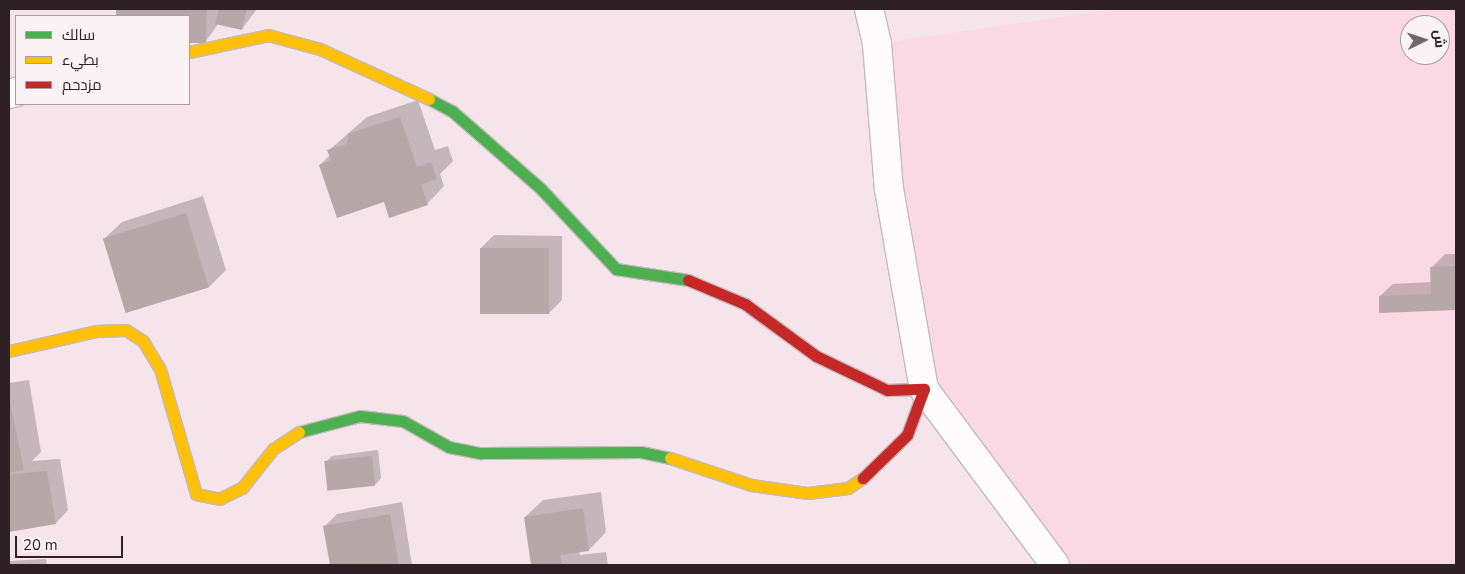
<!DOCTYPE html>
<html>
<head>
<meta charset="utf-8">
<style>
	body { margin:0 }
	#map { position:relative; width:1465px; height:574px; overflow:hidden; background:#f5e4ea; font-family:"Nunito Sans",Cairo,sans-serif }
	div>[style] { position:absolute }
	.built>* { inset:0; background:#fad8e4 }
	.shadow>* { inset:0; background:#0003 }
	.building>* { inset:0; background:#b6a7a9; transform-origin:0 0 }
	.roads { filter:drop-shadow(1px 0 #c7b9bd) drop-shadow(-1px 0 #c7b9bd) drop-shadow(0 1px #c7b9bd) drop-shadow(0 -1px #c7b9bd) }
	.street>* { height:28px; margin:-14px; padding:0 14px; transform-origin:14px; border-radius:14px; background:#fefbfc }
	.fast>* { height:11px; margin:-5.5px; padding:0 5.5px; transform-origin:5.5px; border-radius:5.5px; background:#4caf50 }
	.slow>* { height:11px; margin:-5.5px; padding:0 5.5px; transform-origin:5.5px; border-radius:5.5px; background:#ffc107 }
	.jam>* { height:11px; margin:-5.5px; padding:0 5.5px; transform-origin:5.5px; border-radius:5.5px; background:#c62828 }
	span { translate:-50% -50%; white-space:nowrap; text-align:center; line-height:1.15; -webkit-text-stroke:4px #faf2f4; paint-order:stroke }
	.frame { position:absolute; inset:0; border:10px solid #2e2025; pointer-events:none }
	.legend { position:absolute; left:15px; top:15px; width:175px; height:90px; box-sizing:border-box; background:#faf2f4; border:1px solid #a89ea1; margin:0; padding:6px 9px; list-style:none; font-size:15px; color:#2e2025 }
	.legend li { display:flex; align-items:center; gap:10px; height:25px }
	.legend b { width:25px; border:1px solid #a89ea1 }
	.north { position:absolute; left:1400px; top:15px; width:50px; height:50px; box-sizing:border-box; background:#faf2f4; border:1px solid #a89ea1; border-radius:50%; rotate:86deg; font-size:14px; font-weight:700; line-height:20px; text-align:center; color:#2e2025 }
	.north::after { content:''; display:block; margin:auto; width:18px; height:22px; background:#74656a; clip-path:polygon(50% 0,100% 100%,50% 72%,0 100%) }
	.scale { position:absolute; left:15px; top:536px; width:108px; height:22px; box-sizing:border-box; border:2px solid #2e2025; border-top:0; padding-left:6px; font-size:15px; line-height:18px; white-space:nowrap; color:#2e2025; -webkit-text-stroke:4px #faf2f4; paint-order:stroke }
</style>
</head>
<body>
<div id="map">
	<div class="built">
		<div style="clip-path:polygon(evenodd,1116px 9px,1456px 9px,1456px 565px,1057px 565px,924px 389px,877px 44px,1116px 9px,1410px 25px,1440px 25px,1440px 55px,1410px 55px,1410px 25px)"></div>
	</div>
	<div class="shadow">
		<div style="clip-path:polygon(118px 9px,257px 9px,242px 29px,219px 23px,206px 41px,189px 41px,189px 16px,118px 16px)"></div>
		<div style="clip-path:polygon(418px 100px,435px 150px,448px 146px,453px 161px,440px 174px,444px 186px,427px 204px,385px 200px,320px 165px,330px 155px,328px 151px,367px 117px)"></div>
		<div style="clip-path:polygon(203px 196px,226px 270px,209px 287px,104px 239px,122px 222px)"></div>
		<div style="clip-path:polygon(494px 235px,562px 236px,562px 300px,549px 313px,481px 248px)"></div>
		<div style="clip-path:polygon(1445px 254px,1456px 254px,1456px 309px,1381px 311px,1380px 296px,1393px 284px,1432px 282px,1432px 267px)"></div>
		<div style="clip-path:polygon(29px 380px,41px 452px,32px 461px,60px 459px,68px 510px,56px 523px,9px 531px,9px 383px)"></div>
		<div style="clip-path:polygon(378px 450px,381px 478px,375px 485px,325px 463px,332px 456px)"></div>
		<div style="clip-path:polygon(601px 492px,606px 532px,589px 550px,579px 551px,580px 555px,606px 552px,608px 565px,532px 565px,525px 517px,543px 500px)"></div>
		<div style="clip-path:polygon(402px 502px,412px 565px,331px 565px,324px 527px,337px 514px)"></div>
		<div style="clip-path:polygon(46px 559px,47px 565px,9px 565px,9px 561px)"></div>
	</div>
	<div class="building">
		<div style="clip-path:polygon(116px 9px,207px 9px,206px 43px,189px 43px,189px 16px,116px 16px)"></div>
		<div style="clip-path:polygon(219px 9px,247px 9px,242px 30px,215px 24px)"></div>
		<div style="clip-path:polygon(400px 117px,417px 167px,431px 162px,437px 179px,421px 185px,428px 205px,389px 218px,384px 202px,337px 218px,319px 165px,331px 160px,327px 150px,347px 144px,348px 134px)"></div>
		<div style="left:186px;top:213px;width:78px;height:87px;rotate:73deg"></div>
		<div style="left:480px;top:248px;width:69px;height:66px"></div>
		<div style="clip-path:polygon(1456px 266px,1456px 310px,1379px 313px,1379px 296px,1431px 294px,1430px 267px)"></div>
		<div style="clip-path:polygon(9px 397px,24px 470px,9px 473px)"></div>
		<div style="left:372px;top:456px;width:30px;height:48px;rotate:84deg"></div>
		<div style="clip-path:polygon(47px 471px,56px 524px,9px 532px,9px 474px)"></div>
		<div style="clip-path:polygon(583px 508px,589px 551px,560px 555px,562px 565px,531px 565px,524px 517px)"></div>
		<div style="clip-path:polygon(390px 514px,399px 565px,330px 565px,323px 526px)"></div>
	</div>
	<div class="roads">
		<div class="street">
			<div style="left:869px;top:9px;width:36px;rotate:77deg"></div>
			<div style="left:877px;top:44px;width:145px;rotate:85.3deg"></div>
			<div style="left:889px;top:189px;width:203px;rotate:80.1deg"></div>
			<div style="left:924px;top:389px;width:219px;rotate:53.3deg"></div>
			<div style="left:9px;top:94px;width:7px;rotate:-16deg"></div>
		</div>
		<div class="fast">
			<div style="left:429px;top:99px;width:26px;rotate:28deg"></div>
			<div style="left:452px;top:111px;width:118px;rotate:41.2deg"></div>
			<div style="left:541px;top:189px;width:110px;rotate:46.8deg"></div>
			<div style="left:616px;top:269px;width:73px;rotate:8.7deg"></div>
			<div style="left:299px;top:432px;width:63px;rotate:-14.7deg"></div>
			<div style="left:360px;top:416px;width:43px;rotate:6.6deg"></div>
			<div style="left:403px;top:421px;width:53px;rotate:29.5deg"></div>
			<div style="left:449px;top:447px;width:33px;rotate:11deg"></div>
			<div style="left:481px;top:453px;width:160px;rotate:-0.4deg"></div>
			<div style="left:641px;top:452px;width:30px;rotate:12deg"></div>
		</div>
		<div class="slow">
			<div style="left:189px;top:52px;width:81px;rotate:-12.1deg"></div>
			<div style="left:268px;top:35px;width:54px;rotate:15.1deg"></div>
			<div style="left:320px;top:49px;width:120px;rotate:24.6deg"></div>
			<div style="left:9px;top:351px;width:89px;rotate:-12.9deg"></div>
			<div style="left:96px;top:331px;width:30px;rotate:-2deg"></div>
			<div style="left:126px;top:330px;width:20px;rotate:33deg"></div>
			<div style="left:143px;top:341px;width:33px;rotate:59deg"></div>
			<div style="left:160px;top:369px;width:130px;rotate:73.9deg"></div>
			<div style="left:196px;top:494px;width:24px;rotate:12deg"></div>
			<div style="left:219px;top:499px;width:25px;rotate:-26deg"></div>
			<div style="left:242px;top:488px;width:50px;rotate:-51.5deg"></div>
			<div style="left:273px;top:449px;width:31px;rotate:-33deg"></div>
			<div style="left:670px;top:458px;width:85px;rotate:18.4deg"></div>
			<div style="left:751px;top:485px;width:58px;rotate:8deg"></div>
			<div style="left:808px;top:493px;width:40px;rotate:-7.1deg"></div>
			<div style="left:848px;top:488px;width:18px;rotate:-34deg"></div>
		</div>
		<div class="jam">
			<div style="left:688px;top:280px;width:62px;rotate:22.8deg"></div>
			<div style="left:745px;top:304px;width:88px;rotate:36.2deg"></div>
			<div style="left:816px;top:356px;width:79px;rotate:25.6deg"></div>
			<div style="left:887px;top:390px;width:37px;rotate:-2deg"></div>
			<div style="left:924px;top:389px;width:49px;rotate:110.3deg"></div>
			<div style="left:907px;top:435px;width:62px;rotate:135.7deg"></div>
		</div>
	</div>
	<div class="frame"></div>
	<ul class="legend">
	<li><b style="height:6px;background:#4caf50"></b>سالك</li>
	<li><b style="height:6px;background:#ffc107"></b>بطيء</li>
	<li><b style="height:6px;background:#c62828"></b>مزدحم</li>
	</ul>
	<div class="north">ش</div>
	<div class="scale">20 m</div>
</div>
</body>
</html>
